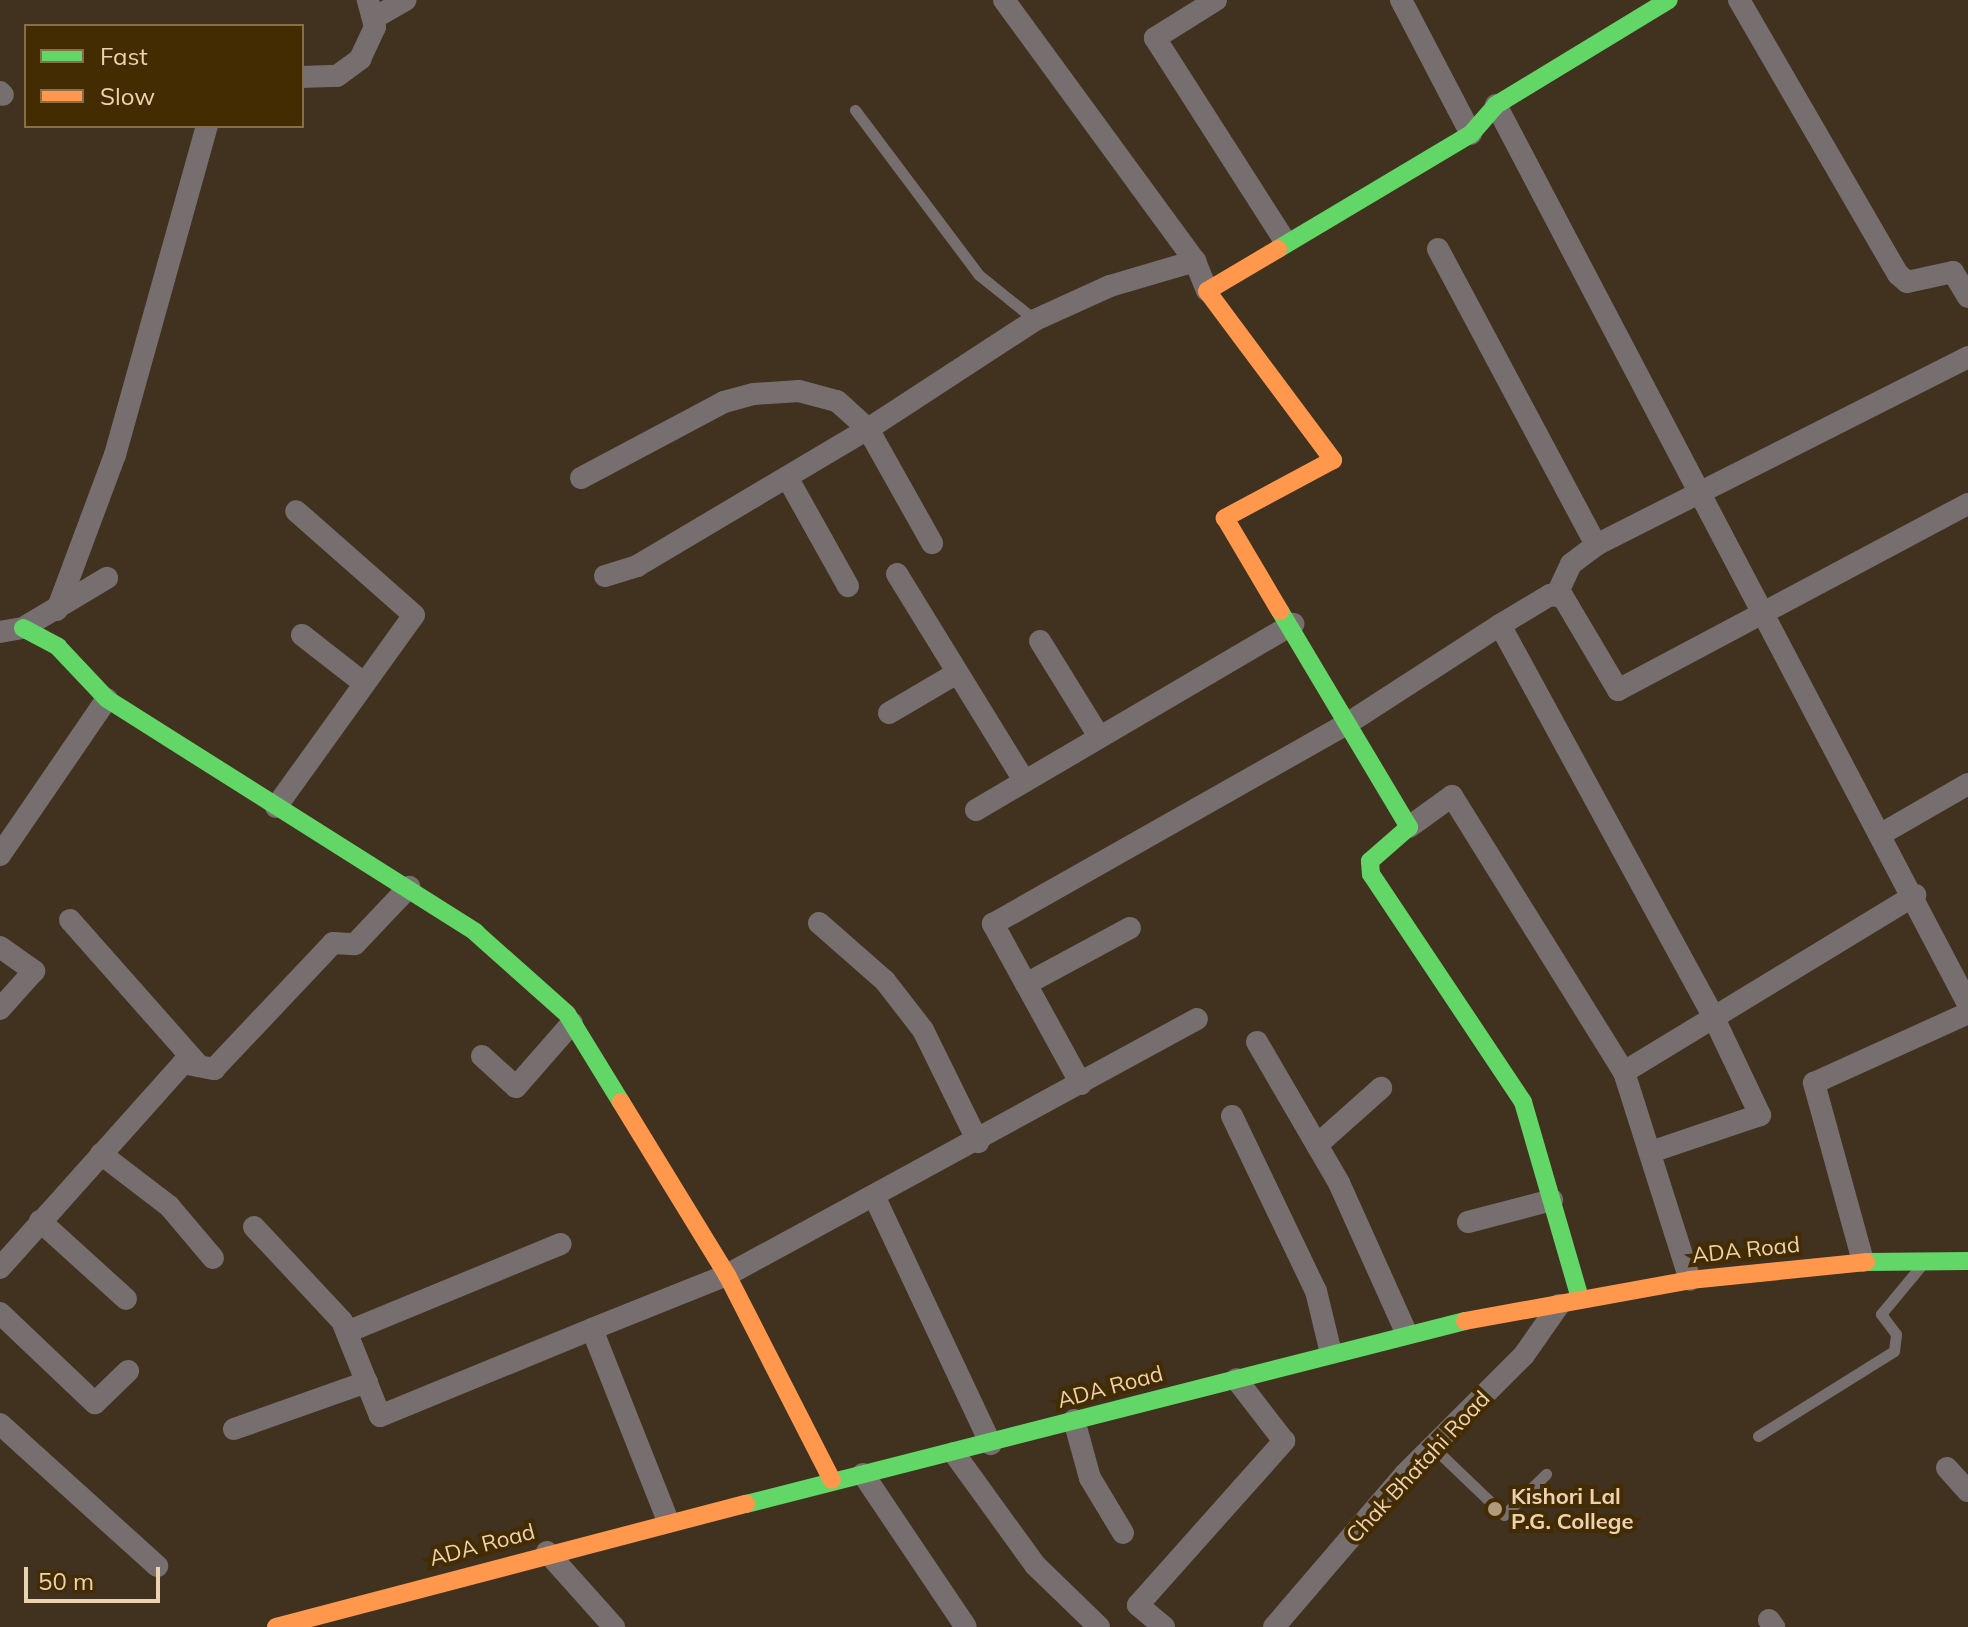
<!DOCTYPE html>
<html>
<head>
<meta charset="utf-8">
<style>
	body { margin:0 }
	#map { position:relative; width:1968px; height:1627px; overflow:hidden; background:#40321e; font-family:Mulish,sans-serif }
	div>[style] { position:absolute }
	.lane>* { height:11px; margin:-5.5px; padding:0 5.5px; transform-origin:5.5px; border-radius:5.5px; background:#776e70 }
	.street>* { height:22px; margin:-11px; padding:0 11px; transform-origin:11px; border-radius:11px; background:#776e70 }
	.fast>* { height:18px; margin:-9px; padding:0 9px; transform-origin:9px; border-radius:9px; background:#63d668 }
	.slow>* { height:18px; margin:-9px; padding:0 9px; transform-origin:9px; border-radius:9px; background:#ff974d }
	.dots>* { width:22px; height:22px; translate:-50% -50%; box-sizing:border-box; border:4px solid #442c02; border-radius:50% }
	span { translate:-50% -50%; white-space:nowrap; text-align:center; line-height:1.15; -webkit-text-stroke:8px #442c02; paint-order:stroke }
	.street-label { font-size:22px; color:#ecd2b0 }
	.poi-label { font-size:22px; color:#ecd2b0; font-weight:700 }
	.left { translate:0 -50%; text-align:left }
	.legend { position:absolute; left:24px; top:24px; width:280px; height:104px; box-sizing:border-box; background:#442c02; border:2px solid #876e48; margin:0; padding:10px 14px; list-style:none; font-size:24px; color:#ecd2b0 }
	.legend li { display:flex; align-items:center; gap:16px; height:40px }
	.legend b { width:40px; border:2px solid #876e48 }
	.scale { position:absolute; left:24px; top:1567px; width:136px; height:36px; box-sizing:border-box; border:4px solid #ecd2b0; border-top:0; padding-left:10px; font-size:24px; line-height:28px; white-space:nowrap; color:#ecd2b0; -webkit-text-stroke:6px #442c02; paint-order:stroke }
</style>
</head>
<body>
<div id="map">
	<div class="lane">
		<div style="left:855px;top:110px;width:206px;rotate:53.1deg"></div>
		<div style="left:979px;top:275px;width:72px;rotate:38.8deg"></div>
		<div style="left:1758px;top:1436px;width:160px;rotate:-32deg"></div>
		<div style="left:1894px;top:1351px;width:17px;rotate:-83deg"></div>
		<div style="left:1896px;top:1334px;width:25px;rotate:-127deg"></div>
		<div style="left:1881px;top:1314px;width:69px;rotate:-50.3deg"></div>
		<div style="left:1433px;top:1447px;width:98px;rotate:43.8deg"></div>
		<div style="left:1504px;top:1515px;width:59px;rotate:-44.3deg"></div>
	</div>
	<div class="street">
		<div style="left:1004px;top:0;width:323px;rotate:53.8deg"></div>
		<div style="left:1195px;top:261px;width:32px;rotate:68deg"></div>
		<div style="left:1216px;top:0;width:72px;rotate:148.1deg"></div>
		<div style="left:1155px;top:38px;width:241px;rotate:57.4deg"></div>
		<div style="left:1401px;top:0;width:151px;rotate:62.4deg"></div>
		<div style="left:1739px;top:0;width:317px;rotate:59.9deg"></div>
		<div style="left:1898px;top:274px;width:12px;rotate:42deg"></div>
		<div style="left:1907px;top:282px;width:47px;rotate:-12.3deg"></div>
		<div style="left:1953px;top:272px;width:29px;rotate:59deg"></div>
		<div style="left:376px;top:17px;width:34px;rotate:-30deg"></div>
		<div style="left:302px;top:77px;width:35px;rotate:-2deg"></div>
		<div style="left:337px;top:76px;width:29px;rotate:-36deg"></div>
		<div style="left:360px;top:59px;width:35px;rotate:-65deg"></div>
		<div style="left:375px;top:27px;width:28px;rotate:-105deg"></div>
		<div style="left:0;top:92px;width:4px;rotate:45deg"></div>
		<div style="left:1496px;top:105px;width:1015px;rotate:62.3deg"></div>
		<div style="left:1438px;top:249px;width:336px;rotate:61.9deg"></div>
		<div style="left:787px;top:477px;width:125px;rotate:60.8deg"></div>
		<div style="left:581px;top:478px;width:162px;rotate:-28deg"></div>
		<div style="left:724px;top:402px;width:31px;rotate:-15deg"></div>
		<div style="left:754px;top:394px;width:45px;rotate:-3.8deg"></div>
		<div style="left:799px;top:391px;width:39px;rotate:15deg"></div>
		<div style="left:837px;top:401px;width:42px;rotate:42.1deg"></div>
		<div style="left:868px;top:429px;width:199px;rotate:-33.1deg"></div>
		<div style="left:1035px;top:320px;width:82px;rotate:-24.4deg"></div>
		<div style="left:1110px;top:286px;width:89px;rotate:-16.4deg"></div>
		<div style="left:897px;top:574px;width:241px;rotate:58.4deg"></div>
		<div style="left:605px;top:576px;width:34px;rotate:-17deg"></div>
		<div style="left:637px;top:566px;width:269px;rotate:-30.7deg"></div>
		<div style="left:868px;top:429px;width:131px;rotate:60.7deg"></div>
		<div style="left:1557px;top:594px;width:33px;rotate:-65deg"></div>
		<div style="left:1571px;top:564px;width:31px;rotate:-37deg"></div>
		<div style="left:1596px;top:545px;width:417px;rotate:-26.8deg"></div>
		<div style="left:57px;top:610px;width:165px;rotate:-69.5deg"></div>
		<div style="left:115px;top:455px;width:342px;rotate:-74.4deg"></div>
		<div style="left:1500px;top:625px;width:58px;rotate:-31deg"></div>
		<div style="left:1550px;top:595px;width:13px;rotate:9deg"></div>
		<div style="left:1563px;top:597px;width:108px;rotate:59.4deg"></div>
		<div style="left:1618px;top:690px;width:396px;rotate:-28deg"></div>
		<div style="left:0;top:632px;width:23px;rotate:-10deg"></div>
		<div style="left:23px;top:628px;width:98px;rotate:-30.8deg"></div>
		<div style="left:302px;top:635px;width:75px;rotate:37.9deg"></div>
		<div style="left:1040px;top:641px;width:110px;rotate:58.3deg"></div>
		<div style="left:889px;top:713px;width:79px;rotate:-30.5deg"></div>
		<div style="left:276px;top:807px;width:236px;rotate:-54.3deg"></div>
		<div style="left:414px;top:615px;width:157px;rotate:-138.6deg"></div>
		<div style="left:976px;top:810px;width:368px;rotate:-30.4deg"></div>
		<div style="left:1409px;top:827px;width:53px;rotate:-35.8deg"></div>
		<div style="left:1452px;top:796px;width:325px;rotate:58.1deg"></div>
		<div style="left:1624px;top:1072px;width:218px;rotate:72.4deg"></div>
		<div style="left:1883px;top:833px;width:98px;rotate:-30deg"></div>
		<div style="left:0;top:855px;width:189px;rotate:-55.6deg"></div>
		<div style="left:70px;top:920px;width:195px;rotate:48.5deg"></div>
		<div style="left:819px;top:923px;width:88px;rotate:41.3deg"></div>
		<div style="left:885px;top:981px;width:62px;rotate:52.2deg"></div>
		<div style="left:923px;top:1030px;width:125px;rotate:63.8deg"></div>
		<div style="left:0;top:947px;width:42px;rotate:35.2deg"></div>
		<div style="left:34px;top:971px;width:51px;rotate:131.8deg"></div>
		<div style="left:1026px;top:984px;width:118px;rotate:-28.3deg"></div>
		<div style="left:1257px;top:1042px;width:163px;rotate:59.8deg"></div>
		<div style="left:1339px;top:1183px;width:163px;rotate:65.8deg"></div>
		<div style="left:482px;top:1056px;width:46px;rotate:42.4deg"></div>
		<div style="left:516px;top:1087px;width:85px;rotate:-48.8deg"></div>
		<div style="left:1624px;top:1072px;width:341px;rotate:-31.3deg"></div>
		<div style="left:1081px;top:1084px;width:183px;rotate:-118.8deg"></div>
		<div style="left:993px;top:924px;width:410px;rotate:-29.5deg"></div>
		<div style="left:1350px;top:722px;width:179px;rotate:-32.9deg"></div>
		<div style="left:1500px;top:625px;width:445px;rotate:61.4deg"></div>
		<div style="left:1713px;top:1016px;width:110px;rotate:64.6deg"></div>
		<div style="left:1760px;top:1115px;width:115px;rotate:161.3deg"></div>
		<div style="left:1232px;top:1116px;width:194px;rotate:64.4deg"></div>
		<div style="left:1316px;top:1291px;width:60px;rotate:76.4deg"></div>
		<div style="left:1317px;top:1145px;width:86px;rotate:-41.7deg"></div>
		<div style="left:101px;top:1154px;width:86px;rotate:37.4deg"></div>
		<div style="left:169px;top:1206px;width:68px;rotate:49.8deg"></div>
		<div style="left:875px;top:1198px;width:272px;rotate:64.8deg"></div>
		<div style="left:40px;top:1221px;width:116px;rotate:42.2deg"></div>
		<div style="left:1468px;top:1222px;width:87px;rotate:-14.7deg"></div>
		<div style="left:254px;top:1227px;width:129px;rotate:46.9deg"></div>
		<div style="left:342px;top:1321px;width:102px;rotate:68.2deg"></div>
		<div style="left:380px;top:1416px;width:229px;rotate:-22.3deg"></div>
		<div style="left:1863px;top:1261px;width:185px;rotate:-105.4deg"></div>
		<div style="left:1814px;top:1083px;width:169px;rotate:-24.4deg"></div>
		<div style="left:0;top:1268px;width:275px;rotate:-48.2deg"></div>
		<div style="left:183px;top:1063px;width:32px;rotate:11deg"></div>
		<div style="left:214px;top:1069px;width:173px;rotate:-46.6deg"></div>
		<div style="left:333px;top:943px;width:22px;rotate:3deg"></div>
		<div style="left:355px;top:944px;width:79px;rotate:-46.5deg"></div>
		<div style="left:0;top:1313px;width:131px;rotate:43.5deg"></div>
		<div style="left:95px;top:1403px;width:46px;rotate:-44.1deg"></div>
		<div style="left:347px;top:1332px;width:231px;rotate:-22.4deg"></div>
		<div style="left:1074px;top:1420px;width:60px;rotate:74.6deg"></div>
		<div style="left:1090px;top:1478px;width:64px;rotate:59deg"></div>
		<div style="left:0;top:1424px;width:212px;rotate:42.1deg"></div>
		<div style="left:234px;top:1429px;width:141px;rotate:-19.5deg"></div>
		<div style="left:954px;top:1453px;width:138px;rotate:54.1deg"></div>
		<div style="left:1035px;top:1565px;width:89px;rotate:44.1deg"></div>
		<div style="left:1947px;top:1468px;width:31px;rotate:48deg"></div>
		<div style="left:863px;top:1474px;width:184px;rotate:56.1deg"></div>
		<div style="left:668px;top:1521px;width:206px;rotate:-111.6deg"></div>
		<div style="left:592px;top:1329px;width:145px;rotate:-21.8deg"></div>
		<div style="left:727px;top:1275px;width:535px;rotate:-28.58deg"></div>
		<div style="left:547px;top:1552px;width:101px;rotate:48.2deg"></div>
		<div style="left:1769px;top:1620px;width:9px;rotate:54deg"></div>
		<div style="left:1164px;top:1627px;width:34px;rotate:-140deg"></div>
		<div style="left:1138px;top:1605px;width:220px;rotate:-48.3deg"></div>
		<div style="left:1284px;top:1441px;width:78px;rotate:-127.7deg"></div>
		<div style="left:1274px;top:1627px;width:201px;rotate:-49.4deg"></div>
		<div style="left:1405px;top:1474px;width:168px;rotate:-45deg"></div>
		<div style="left:1524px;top:1355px;width:61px;rotate:-55deg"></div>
	</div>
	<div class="fast">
		<div style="left:1278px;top:249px;width:225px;rotate:-30.8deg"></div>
		<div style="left:1471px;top:134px;width:38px;rotate:-49deg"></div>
		<div style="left:1496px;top:105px;width:202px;rotate:-31.3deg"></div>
		<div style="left:1280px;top:611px;width:252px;rotate:59.2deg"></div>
		<div style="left:1409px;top:827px;width:52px;rotate:138.9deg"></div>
		<div style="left:1370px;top:861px;width:13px;rotate:86deg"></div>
		<div style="left:1371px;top:874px;width:274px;rotate:56.3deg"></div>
		<div style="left:1523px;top:1102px;width:204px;rotate:73.8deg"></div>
		<div style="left:23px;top:628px;width:40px;rotate:28deg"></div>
		<div style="left:58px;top:647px;width:71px;rotate:46.7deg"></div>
		<div style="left:107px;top:699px;width:436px;rotate:32.3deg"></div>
		<div style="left:475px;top:932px;width:123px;rotate:41.7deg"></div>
		<div style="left:567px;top:1014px;width:103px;rotate:58.5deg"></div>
		<div style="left:1866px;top:1262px;width:102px;rotate:-0.6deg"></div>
		<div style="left:746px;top:1504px;width:742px;rotate:-14.28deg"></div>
	</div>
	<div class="slow">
		<div style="left:1278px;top:249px;width:82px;rotate:149.4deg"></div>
		<div style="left:1207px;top:291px;width:211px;rotate:53.3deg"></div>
		<div style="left:1333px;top:460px;width:123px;rotate:151.8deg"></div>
		<div style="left:1225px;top:518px;width:108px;rotate:59.4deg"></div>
		<div style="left:621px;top:1102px;width:203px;rotate:58.5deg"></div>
		<div style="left:727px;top:1275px;width:230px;rotate:62.9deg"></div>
		<div style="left:1465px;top:1321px;width:229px;rotate:-10.3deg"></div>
		<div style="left:1690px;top:1280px;width:177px;rotate:-5.8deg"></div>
		<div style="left:276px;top:1627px;width:486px;rotate:-14.7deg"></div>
	</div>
	<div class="dots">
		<div style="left:1495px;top:1509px;background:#b09a7d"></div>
	</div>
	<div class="street-label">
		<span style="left:1746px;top:1250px;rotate:-6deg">ADA Road</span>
		<span style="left:1110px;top:1387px;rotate:-15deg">ADA Road</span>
		<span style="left:1418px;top:1467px;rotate:-47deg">Chak Bhatahi Road</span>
		<span style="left:482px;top:1545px;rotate:-15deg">ADA Road</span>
	</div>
	<div class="poi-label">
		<span class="left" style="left:1511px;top:1509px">Kishori Lal<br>P.G. College</span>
	</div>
	<ul class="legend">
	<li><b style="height:10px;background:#63d668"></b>Fast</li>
	<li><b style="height:10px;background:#ff974d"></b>Slow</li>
	</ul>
	<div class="scale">50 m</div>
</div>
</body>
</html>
